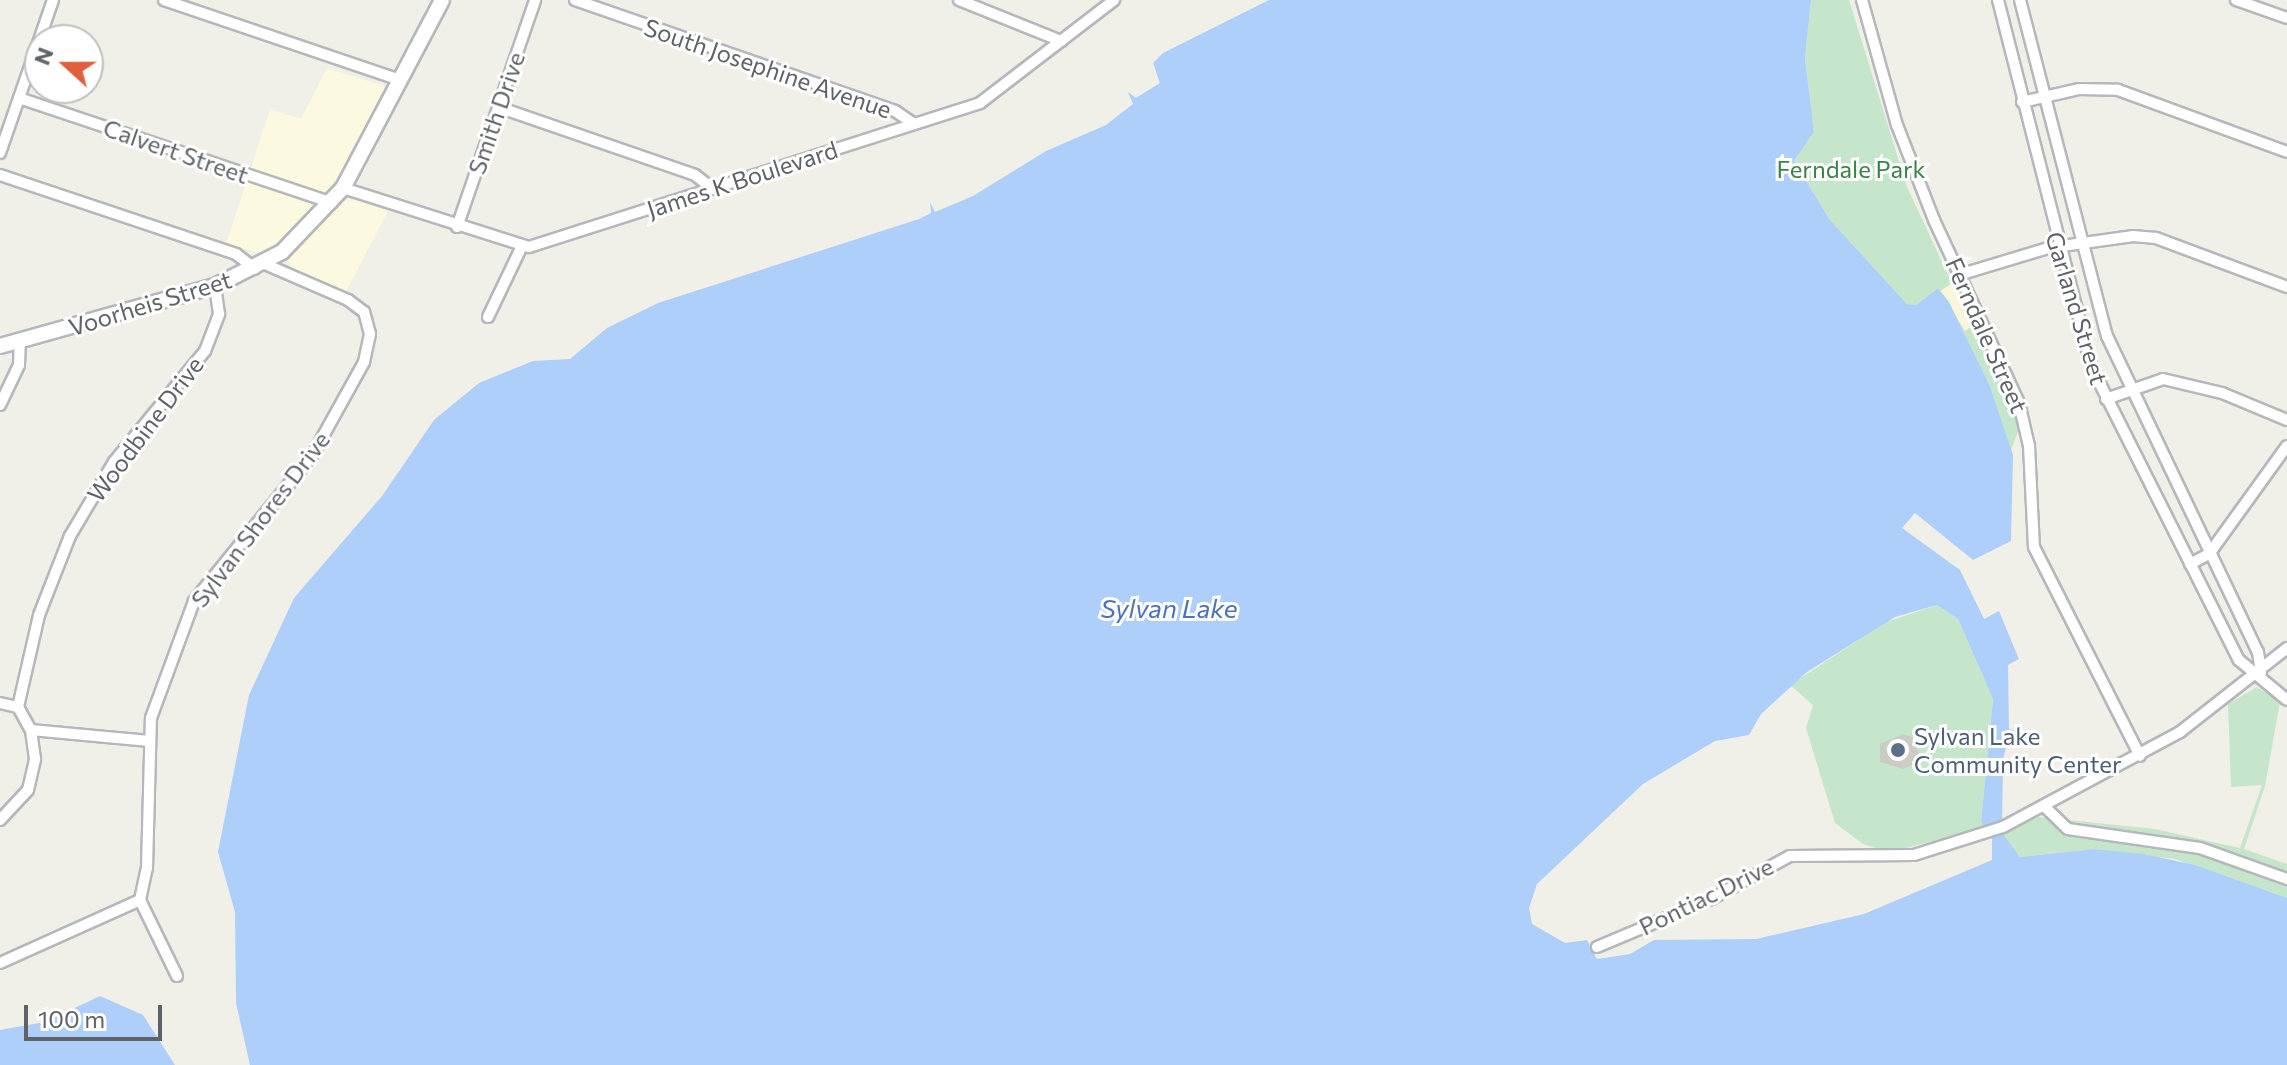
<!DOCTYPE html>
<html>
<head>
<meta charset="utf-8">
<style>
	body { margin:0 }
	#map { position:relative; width:2287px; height:1065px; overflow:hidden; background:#f0efe8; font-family:Commissioner,sans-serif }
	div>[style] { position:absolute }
	.commercial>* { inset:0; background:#fcf9e1 }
	.green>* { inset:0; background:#c6e6cb }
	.sand>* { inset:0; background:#f9f6da }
	.water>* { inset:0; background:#aecffa }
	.building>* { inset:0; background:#cccbc4 }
	.roads { filter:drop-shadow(2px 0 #b5b7bb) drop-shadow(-2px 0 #b5b7bb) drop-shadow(0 2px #b5b7bb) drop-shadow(0 -2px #b5b7bb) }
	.street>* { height:10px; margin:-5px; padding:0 5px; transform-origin:5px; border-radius:5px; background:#fff }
	.secondary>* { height:14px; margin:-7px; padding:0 7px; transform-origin:7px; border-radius:7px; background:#fff }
	.dots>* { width:22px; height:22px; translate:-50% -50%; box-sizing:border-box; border:4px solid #fff; border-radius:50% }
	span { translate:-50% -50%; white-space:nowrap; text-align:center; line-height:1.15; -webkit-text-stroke:6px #fff; paint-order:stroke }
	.street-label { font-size:24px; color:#5f6267 }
	.park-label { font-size:24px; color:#3b8247 }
	.service-label { font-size:24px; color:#4e5e75 }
	.left { translate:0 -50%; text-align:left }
	.water-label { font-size:26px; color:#4d72b5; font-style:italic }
	.north { position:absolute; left:24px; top:24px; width:80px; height:80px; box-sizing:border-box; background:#fff; border:2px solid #bfc0c2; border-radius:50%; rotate:291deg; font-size:22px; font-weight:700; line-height:32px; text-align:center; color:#5f6267 }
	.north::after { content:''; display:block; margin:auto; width:28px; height:36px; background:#e0603e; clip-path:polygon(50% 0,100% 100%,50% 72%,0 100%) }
	.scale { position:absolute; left:24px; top:1005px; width:138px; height:36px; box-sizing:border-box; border:4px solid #5f6267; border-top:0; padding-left:10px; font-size:24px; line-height:28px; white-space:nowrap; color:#5f6267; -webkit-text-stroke:6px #fff; paint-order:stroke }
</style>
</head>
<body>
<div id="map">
	<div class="commercial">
		<div style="clip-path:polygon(327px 68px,391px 88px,349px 167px,317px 214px,265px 254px,226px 244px,270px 109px,301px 119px)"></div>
		<div style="clip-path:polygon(355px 200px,388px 211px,346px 292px,294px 273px,286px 256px,341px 201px)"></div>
	</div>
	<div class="green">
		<div style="clip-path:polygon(1811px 0,1849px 0,1907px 187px,1950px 279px,1957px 277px,2015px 406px,2020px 426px,2011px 450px,1990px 386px,1949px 302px,1938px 288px,1916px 305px,1907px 304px,1830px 220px,1794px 161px,1814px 132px,1805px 58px)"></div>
		<div style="clip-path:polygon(1937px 605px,1958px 619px,1993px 699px,1981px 822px,1986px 828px,1890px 852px,1863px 844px,1835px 823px,1806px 728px,1813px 705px,1790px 685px,1886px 622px)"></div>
		<div style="clip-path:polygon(2257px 687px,2280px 702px,2265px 786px,2244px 849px,2287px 864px,2287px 898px,2175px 859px,2093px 849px,2020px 857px,2012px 850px,2002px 833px,2038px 817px,2155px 829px,2240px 848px,2262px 785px,2231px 787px,2228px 704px)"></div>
	</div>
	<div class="sand">
		<div style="clip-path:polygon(1956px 281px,1976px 323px,1965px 331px,1940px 291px)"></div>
	</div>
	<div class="water">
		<div style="clip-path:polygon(evenodd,1269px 0,1811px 0,1805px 58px,1814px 132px,1794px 161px,1830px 220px,1907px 304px,1916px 305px,1938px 288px,1949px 302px,1990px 386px,2013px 455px,2011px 541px,1973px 560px,1915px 513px,1902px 528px,1960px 570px,1984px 619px,1999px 611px,2019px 659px,2008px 665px,2009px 729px,2017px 731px,2016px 745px,2007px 744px,2003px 759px,2002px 833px,2020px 857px,2093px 849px,2144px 854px,2195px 865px,2287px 898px,2287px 1065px,250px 1065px,236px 1003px,235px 912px,218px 852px,249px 695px,294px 598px,382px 496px,434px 420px,479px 383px,533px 361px,570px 359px,607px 328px,658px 303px,919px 219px,931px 213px,930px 202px,935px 212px,973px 196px,1046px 151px,1106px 125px,1133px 104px,1128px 92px,1136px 98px,1160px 83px,1153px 63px,1163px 53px,1269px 0,1937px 605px,1958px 619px,1993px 699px,1981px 822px,1992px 837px,1992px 860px,1864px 914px,1756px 939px,1654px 940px,1630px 954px,1597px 959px,1587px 940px,1565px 943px,1532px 924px,1529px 908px,1537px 884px,1643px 784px,1715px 741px,1749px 735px,1761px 714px,1807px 672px,1895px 617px,1937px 605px)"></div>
		<div style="clip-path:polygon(100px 996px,143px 1015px,175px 1065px,0 1065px,0 1030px,45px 1022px)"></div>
	</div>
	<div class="building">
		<div style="clip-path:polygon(1903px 734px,1912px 737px,1922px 760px,1903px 769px,1880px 762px,1880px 744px)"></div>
	</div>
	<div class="roads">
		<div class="street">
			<div style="left:164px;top:0;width:249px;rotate:18.7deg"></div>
			<div style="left:575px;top:0;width:339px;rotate:19.1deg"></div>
			<div style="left:895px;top:111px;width:23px;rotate:34deg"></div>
			<div style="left:959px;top:0;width:110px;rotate:21.9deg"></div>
			<div style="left:1862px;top:0;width:130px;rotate:74.4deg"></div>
			<div style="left:1897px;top:125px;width:102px;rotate:68.7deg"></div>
			<div style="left:1934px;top:220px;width:202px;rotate:65.1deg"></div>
			<div style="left:2019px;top:403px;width:44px;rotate:76.9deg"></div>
			<div style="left:2029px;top:446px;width:101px;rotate:87.2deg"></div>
			<div style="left:2034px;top:547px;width:234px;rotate:63.1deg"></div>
			<div style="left:1998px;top:0;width:378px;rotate:75.7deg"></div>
			<div style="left:2091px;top:366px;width:329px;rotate:63.3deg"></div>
			<div style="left:2239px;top:660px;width:62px;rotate:39.8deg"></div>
			<div style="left:2020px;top:0;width:347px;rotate:75.5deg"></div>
			<div style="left:2107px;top:336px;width:350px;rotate:64.5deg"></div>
			<div style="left:2258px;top:652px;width:21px;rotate:82deg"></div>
			<div style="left:2236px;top:0;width:54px;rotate:19.4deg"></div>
			<div style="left:19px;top:98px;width:330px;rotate:18.5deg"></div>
			<div style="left:2022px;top:102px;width:58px;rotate:-12.8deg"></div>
			<div style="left:2079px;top:89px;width:39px;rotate:1deg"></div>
			<div style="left:2118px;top:90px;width:180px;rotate:20.1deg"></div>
			<div style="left:498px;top:107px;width:208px;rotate:19deg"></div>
			<div style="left:695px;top:175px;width:23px;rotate:38deg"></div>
			<div style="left:0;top:153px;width:162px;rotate:-70.9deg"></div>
			<div style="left:0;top:175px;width:249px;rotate:18.5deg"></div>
			<div style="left:236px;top:254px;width:24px;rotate:38deg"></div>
			<div style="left:343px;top:188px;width:195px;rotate:17.6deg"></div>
			<div style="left:529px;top:247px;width:473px;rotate:-17.7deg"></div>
			<div style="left:980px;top:103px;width:169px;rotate:-37.5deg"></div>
			<div style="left:457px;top:227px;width:240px;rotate:-71deg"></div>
			<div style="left:1962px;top:274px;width:90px;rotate:-16.8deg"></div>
			<div style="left:2048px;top:248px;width:86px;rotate:-8deg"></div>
			<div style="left:2133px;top:236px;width:23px;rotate:5deg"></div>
			<div style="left:2156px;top:238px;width:140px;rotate:20.5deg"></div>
			<div style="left:488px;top:317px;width:76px;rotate:-64.4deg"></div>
			<div style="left:2106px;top:399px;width:60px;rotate:-19.3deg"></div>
			<div style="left:2163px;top:379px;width:61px;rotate:13.3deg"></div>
			<div style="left:2222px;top:393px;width:70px;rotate:22.6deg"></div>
			<div style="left:0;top:405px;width:44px;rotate:-64.6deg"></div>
			<div style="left:19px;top:365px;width:24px;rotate:-88deg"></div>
			<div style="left:2190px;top:564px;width:21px;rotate:-28deg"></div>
			<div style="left:2209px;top:554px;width:133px;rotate:-54.2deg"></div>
			<div style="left:0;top:703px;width:18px;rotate:13deg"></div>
			<div style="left:18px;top:707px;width:26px;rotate:61deg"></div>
			<div style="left:31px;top:730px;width:119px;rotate:5.3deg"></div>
			<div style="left:18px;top:707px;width:94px;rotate:-77.1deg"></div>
			<div style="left:39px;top:615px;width:85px;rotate:-68.6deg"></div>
			<div style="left:70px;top:536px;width:86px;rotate:-59.3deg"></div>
			<div style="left:114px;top:462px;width:144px;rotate:-50.7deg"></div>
			<div style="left:205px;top:351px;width:40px;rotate:-69deg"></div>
			<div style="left:219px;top:314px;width:28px;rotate:-98deg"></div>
			<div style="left:2046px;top:808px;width:30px;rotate:44deg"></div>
			<div style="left:2068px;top:829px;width:133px;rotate:8.2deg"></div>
			<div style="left:2200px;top:848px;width:92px;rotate:19.6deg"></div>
			<div style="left:0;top:820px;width:41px;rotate:-47deg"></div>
			<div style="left:28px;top:790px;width:32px;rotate:-77deg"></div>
			<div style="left:35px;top:759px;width:29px;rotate:-98deg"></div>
			<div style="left:1597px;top:947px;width:124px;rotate:-22.8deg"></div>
			<div style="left:1711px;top:899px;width:90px;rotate:-28.6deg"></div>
			<div style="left:1790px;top:856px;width:124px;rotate:-0.5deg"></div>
			<div style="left:1914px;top:855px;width:93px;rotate:-17.5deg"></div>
			<div style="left:2003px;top:827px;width:201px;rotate:-28.2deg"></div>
			<div style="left:2180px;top:732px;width:136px;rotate:-38.1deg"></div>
			<div style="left:0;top:963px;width:154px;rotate:-24.2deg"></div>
			<div style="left:177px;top:976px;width:85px;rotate:-116deg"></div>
			<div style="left:140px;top:900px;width:33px;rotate:-78deg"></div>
			<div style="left:147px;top:868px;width:150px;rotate:-88.5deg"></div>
			<div style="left:151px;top:718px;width:125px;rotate:-69.8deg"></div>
			<div style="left:194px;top:601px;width:187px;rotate:-50.9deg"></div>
			<div style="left:312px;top:456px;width:107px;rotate:-61deg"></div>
			<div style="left:364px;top:362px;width:29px;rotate:-78deg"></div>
			<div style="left:370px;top:334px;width:23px;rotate:-105deg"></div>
			<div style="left:364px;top:312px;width:20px;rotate:-143deg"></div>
			<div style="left:348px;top:300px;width:90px;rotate:-156.6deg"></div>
		</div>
		<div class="secondary">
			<div style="left:0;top:346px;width:223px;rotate:-15.6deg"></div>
			<div style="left:215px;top:286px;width:75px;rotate:-26.9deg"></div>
			<div style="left:282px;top:252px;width:88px;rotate:-46.4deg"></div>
			<div style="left:343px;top:188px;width:212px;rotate:-62.2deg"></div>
		</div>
	</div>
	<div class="dots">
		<div style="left:1898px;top:750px;background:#5c6f8a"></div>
	</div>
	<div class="street-label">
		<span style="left:768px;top:68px;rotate:19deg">South Josephine Avenue</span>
		<span style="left:496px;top:113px;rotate:-71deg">Smith Drive</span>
		<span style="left:176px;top:151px;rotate:19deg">Calvert Street</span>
		<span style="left:742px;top:179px;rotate:-18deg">James K Boulevard</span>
		<span style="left:150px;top:303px;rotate:-17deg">Voorheis Street</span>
		<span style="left:2077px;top:308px;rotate:73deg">Garland Street</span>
		<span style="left:1987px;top:335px;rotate:66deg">Ferndale Street</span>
		<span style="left:145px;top:429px;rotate:-53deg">Woodbine Drive</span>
		<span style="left:260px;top:519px;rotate:-53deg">Sylvan Shores Drive</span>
		<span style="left:1706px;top:896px;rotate:-26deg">Pontiac Drive</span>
	</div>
	<div class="park-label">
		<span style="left:1851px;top:169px">Ferndale Park</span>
	</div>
	<div class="service-label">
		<span class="left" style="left:1914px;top:750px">Sylvan Lake<br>Community Center</span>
	</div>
	<div class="water-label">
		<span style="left:1169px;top:608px">Sylvan Lake</span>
	</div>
	<div class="north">N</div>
	<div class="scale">100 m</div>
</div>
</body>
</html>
